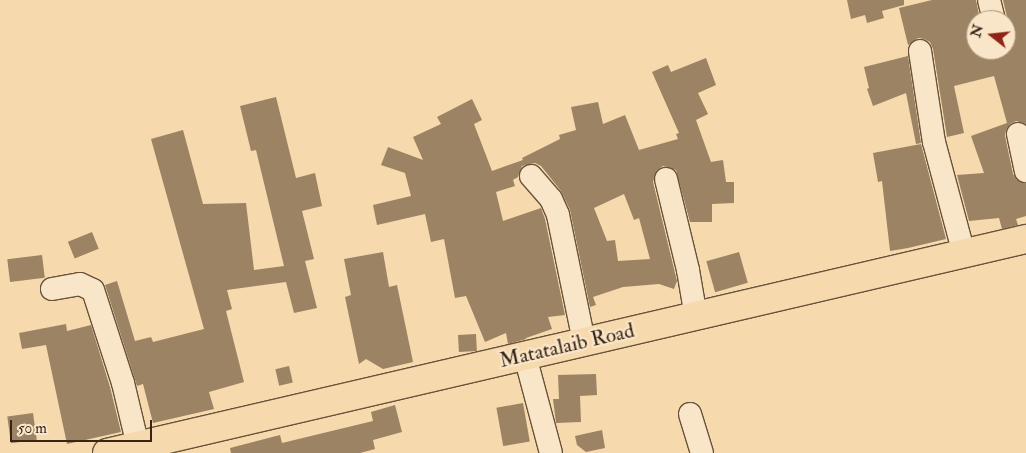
<!DOCTYPE html>
<html>
<head>
<meta charset="utf-8">
<style>
	body { margin:0 }
	#map { position:relative; width:1026px; height:453px; overflow:hidden; background:#f6d9ac; font-family:"IM FELL Double Pica",serif }
	div>[style] { position:absolute }
	.building>* { inset:0; background:#9b8364; transform-origin:0 0 }
	.roads { filter:drop-shadow(1px 0 #68523b) drop-shadow(-1px 0 #68523b) drop-shadow(0 1px #68523b) drop-shadow(0 -1px #68523b) }
	.minor>* { height:22px; margin:-11px; padding:0 11px; transform-origin:11px; border-radius:11px; background:#f9e6c9 }
	.major>* { height:28px; margin:-14px; padding:0 14px; transform-origin:14px; border-radius:14px; background:#f6d9ac }
	span { translate:-50% -50%; white-space:nowrap; text-align:center; line-height:1.15; -webkit-text-stroke:4.5px #f9e6c9; paint-order:stroke }
	.street-label { font-size:21px; color:#392515 }
	.north { position:absolute; left:966px; top:10px; width:50px; height:50px; box-sizing:border-box; background:#f9e6c9; border:1px solid #ac9981; border-radius:50%; rotate:286deg; font-size:14px; font-weight:700; line-height:20px; text-align:center; color:#392515 }
	.north::after { content:''; display:block; margin:auto; width:18px; height:22px; background:#8f2418; clip-path:polygon(50% 0,100% 100%,50% 72%,0 100%) }
	.scale { position:absolute; left:10px; top:420px; width:142px; height:22px; box-sizing:border-box; border:2px solid #392515; border-top:0; padding-left:6px; font-size:15px; line-height:18px; white-space:nowrap; color:#392515; -webkit-text-stroke:4px #f9e6c9; paint-order:stroke }
</style>
</head>
<body>
<div id="map">
	<div class="building">
		<div style="clip-path:polygon(847px 0,904px 0,904px 5px,882px 11px,884px 18px,867px 23px,865px 15px,851px 19px)"></div>
		<div style="clip-path:polygon(932px 0,976px 0,980px 20px,976px 20px,976px 50px,1006px 50px,1007px 17px,1003px 0,1026px 0,1026px 124px,1016px 121px,1010px 124px,1006px 130px,1005px 136px,1013px 174px,1017px 180px,1026px 184px,1026px 216px,1016px 219px,1018px 225px,1002px 229px,999px 218px,969px 221px,957px 175px,984px 173px,971px 136px,1007px 123px,994px 76px,954px 86px,964px 133px,947px 137px,933px 49px,930px 42px,924px 39px,918px 38px,908px 45px,899px 8px)"></div>
		<div style="clip-path:polygon(908px 56px,921px 143px,916px 144px,906px 93px,873px 106px,867px 89px,869px 88px,864px 67px)"></div>
		<div style="clip-path:polygon(evenodd,706px 58px,716px 85px,698px 93px,708px 114px,696px 120px,711px 162px,723px 160px,726px 182px,734px 182px,734px 203px,712px 204px,712px 222px,690px 222px,676px 170px,663px 166px,657px 170px,653px 182px,675px 273px,677px 281px,674px 289px,659px 284px,623px 287px,593px 297px,596px 305px,590px 307px,570px 210px,561px 191px,541px 166px,535px 163px,522px 166px,518px 177px,513px 180px,515px 186px,496px 192px,503px 221px,541px 208px,545px 219px,565px 315px,548px 317px,552px 329px,526px 338px,526px 339px,508px 344px,506px 333px,485px 342px,466px 296px,455px 298px,444px 239px,431px 242px,425px 214px,377px 225px,373px 205px,411px 196px,405px 173px,381px 165px,388px 147px,423px 160px,413px 137px,441px 124px,437px 117px,472px 99px,482px 120px,474px 124px,492px 171px,523px 160px,522px 158px,560px 139px,559px 135px,576px 130px,571px 107px,598px 102px,603px 124px,625px 115px,639px 150px,678px 139px,676px 134px,679px 133px,652px 72px,668px 65px,671px 72px,706px 58px,624px 194px,634px 220px,639px 218px,650px 259px,618px 261px,615px 240px,607px 241px,594px 208px,624px 194px)"></div>
		<div style="clip-path:polygon(276px 97px,296px 178px,315px 173px,322px 206px,302px 211px,314px 259px,305px 261px,317px 308px,294px 313px,286px 282px,227px 290px,232px 309px,226px 311px,244px 382px,209px 392px,214px 409px,153px 423px,143px 384px,137px 386px,105px 285px,117px 281px,135px 341px,151px 337px,153px 342px,204px 329px,151px 139px,183px 130px,203px 204px,246px 203px,254px 270px,284px 266px,256px 150px,251px 151px,240px 106px)"></div>
		<div style="clip-path:polygon(921px 144px,946px 239px,908px 248px,890px 251px,882px 181px,878px 182px,873px 153px)"></div>
		<div style="left:92px;top:232px;width:18px;height:26px;rotate:68deg"></div>
		<div style="clip-path:polygon(383px 252px,389px 287px,397px 285px,413px 362px,383px 369px,366px 359px,359px 364px,345px 297px,351px 295px,344px 259px)"></div>
		<div style="left:739px;top:252px;width:32px;height:34px;rotate:74deg"></div>
		<div style="left:42px;top:255px;width:23px;height:35px;rotate:83deg"></div>
		<div style="clip-path:polygon(66px 324px,67px 331px,91px 325px,110px 387px,121px 432px,67px 444px,46px 345px,22px 349px,19px 333px)"></div>
		<div style="left:476px;top:334px;width:17px;height:18px;rotate:87deg"></div>
		<div style="left:289px;top:366px;width:17px;height:14px;rotate:77deg"></div>
		<div style="clip-path:polygon(596px 374px,597px 395px,580px 396px,581px 422px,556px 423px,553px 399px,559px 399px,558px 375px)"></div>
		<div style="left:523px;top:403px;width:39px;height:27px;rotate:80deg"></div>
		<div style="clip-path:polygon(395px 405px,402px 432px,373px 440px,375px 449px,360px 453px,231px 453px,230px 448px,280px 435px,282px 443px,373px 421px,371px 412px)"></div>
		<div style="left:33px;top:413px;width:27px;height:26px;rotate:82deg"></div>
		<div style="clip-path:polygon(602px 430px,605px 448px,586px 452px,577px 445px,575px 436px)"></div>
	</div>
	<div class="roads">
		<div class="minor">
			<div style="left:989px;top:0;width:21px;rotate:76deg"></div>
			<div style="left:920px;top:51px;width:92px;rotate:81.3deg"></div>
			<div style="left:934px;top:142px;width:116px;rotate:75deg"></div>
			<div style="left:1018px;top:134px;width:38px;rotate:78deg"></div>
			<div style="left:531px;top:176px;width:30px;rotate:49deg"></div>
			<div style="left:551px;top:199px;width:17px;rotate:66deg"></div>
			<div style="left:558px;top:215px;width:130px;rotate:78.4deg"></div>
			<div style="left:666px;top:179px;width:94px;rotate:76.4deg"></div>
			<div style="left:688px;top:270px;width:48px;rotate:80.3deg"></div>
			<div style="left:52px;top:289px;width:28px;rotate:-10deg"></div>
			<div style="left:80px;top:284px;width:14px;rotate:25deg"></div>
			<div style="left:93px;top:290px;width:98px;rotate:72.1deg"></div>
			<div style="left:123px;top:383px;width:65px;rotate:76.6deg"></div>
			<div style="left:525px;top:356px;width:100px;rotate:75deg"></div>
			<div style="left:690px;top:414px;width:41px;rotate:72.9deg"></div>
		</div>
		<div class="major">
			<div style="left:107px;top:453px;width:944px;rotate:-13.11deg"></div>
		</div>
	</div>
	<div class="street-label">
		<span style="left:567px;top:346px;rotate:-13deg">Matatalaib Road</span>
	</div>
	<div class="north">N</div>
	<div class="scale">50 m</div>
</div>
</body>
</html>
